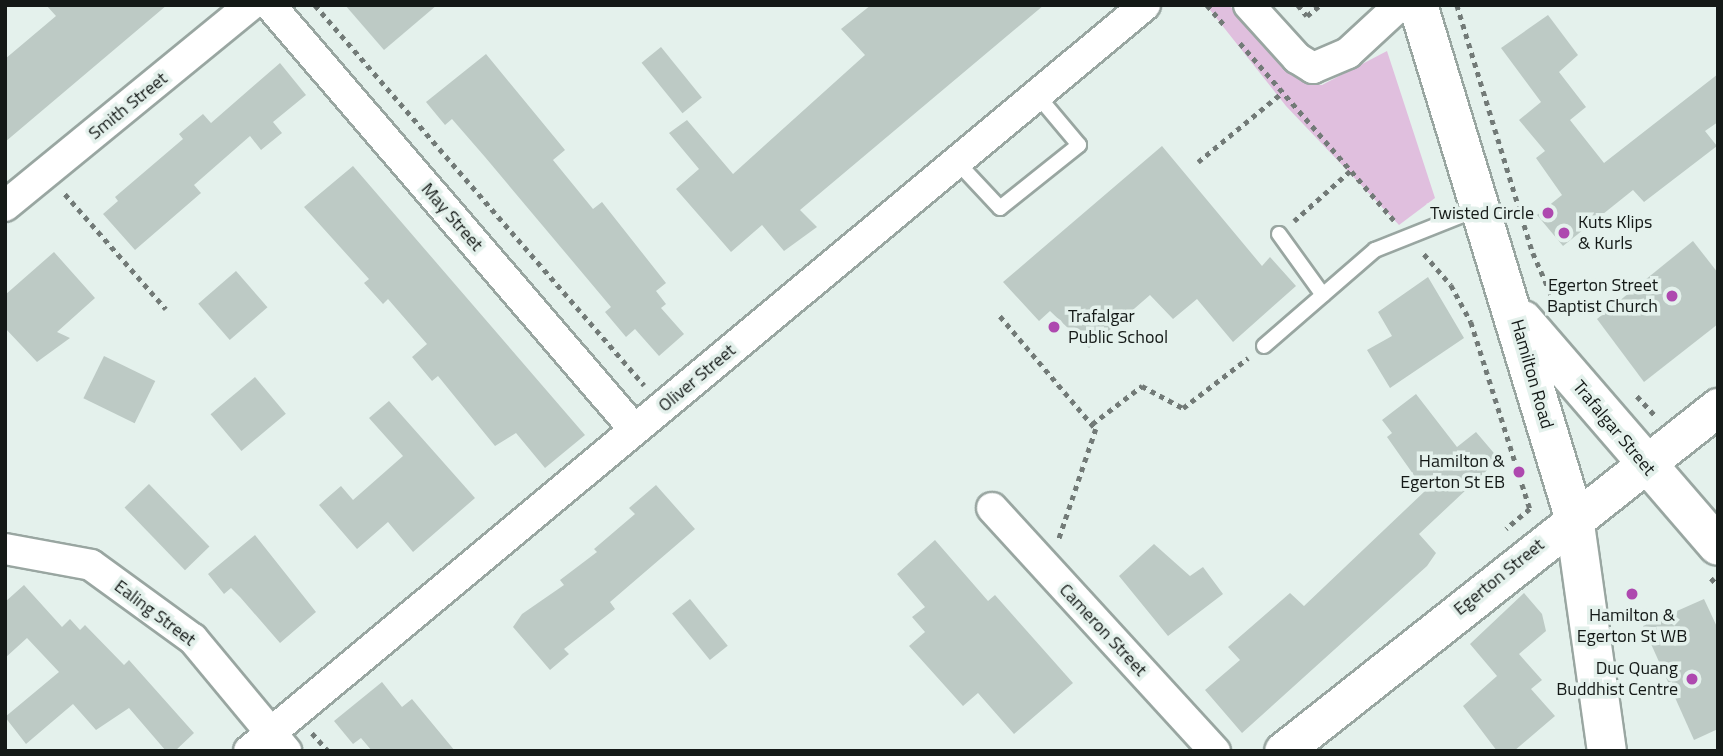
<!DOCTYPE html>
<html>
<head>
<meta charset="utf-8">
<style>
	body { margin:0 }
	#map { position:relative; width:1723px; height:756px; overflow:hidden; background:#e4f1ec; font-family:"Titillium Web",sans-serif }
	div>[style] { position:absolute }
	.green>* { inset:0; background:#e0bfde }
	.building>* { inset:0; background:#bdcac5; transform-origin:0 0 }
	.path>* { height:4.5px; margin-top:-2.25px; transform-origin:0; background:repeating-linear-gradient(90deg,#727a77 0 5px,transparent 0 10px) }
	.roads { filter:drop-shadow(2px 0 #99a6a1) drop-shadow(-2px 0 #99a6a1) drop-shadow(0 2px #99a6a1) drop-shadow(0 -2px #99a6a1) }
	.service>* { height:14px; margin:-7px; padding:0 7px; transform-origin:7px; border-radius:7px; background:#fff }
	.minor>* { height:30px; margin:-15px; padding:0 15px; transform-origin:15px; border-radius:15px; background:#fff }
	.tertiary>* { height:37px; margin:-18.5px; padding:0 18.5px; transform-origin:18.5px; border-radius:18.5px; background:#fff }
	.secondary>* { height:38px; margin:-19px; padding:0 19px; transform-origin:19px; border-radius:19px; background:#fff }
	.dots>* { width:19px; height:19px; translate:-50% -50%; box-sizing:border-box; border:4px solid #e4f1ec; border-radius:50% }
	span { translate:-50% -50%; white-space:nowrap; text-align:center; line-height:1.15; -webkit-text-stroke:7px #e4f1ec; paint-order:stroke }
	.street-label { font-size:18px; color:#141917 }
	.poi-label { font-size:18px; color:#141917 }
	.right { translate:-100% -50%; text-align:right }
	.left { translate:0 -50%; text-align:left }
	.frame { position:absolute; inset:0; border:7px solid #141917; pointer-events:none }
</style>
</head>
<body>
<div id="map">
	<div class="green">
		<div style="clip-path:polygon(1206px 5px,1229px 5px,1305px 82px,1322px 85px,1387px 51px,1435px 198px,1399px 225px,1286px 106px)"></div>
	</div>
	<div class="building">
		<div style="clip-path:polygon(46px 5px,167px 5px,5px 142px,5px 59px,56px 16px)"></div>
		<div style="clip-path:polygon(345px 5px,437px 5px,384px 50px)"></div>
		<div style="clip-path:polygon(871px 5px,1044px 5px,800px 210px,817px 227px,784px 251px,762px 225px,731px 252px,676px 189px,699px 169px,669px 133px,687px 120px,733px 174px,865px 55px,841px 29px)"></div>
		<div style="clip-path:polygon(1548px 15px,1578px 55px,1559px 72px,1586px 107px,1570px 120px,1604px 163px,1718px 74px,1718px 122px,1705px 131px,1717px 146px,1644px 202px,1633px 190px,1563px 246px,1537px 215px,1562px 195px,1536px 158px,1545px 151px,1519px 120px,1541px 102px,1501px 48px)"></div>
		<div style="left:661px;top:47px;width:65px;height:25px;rotate:51deg"></div>
		<div style="clip-path:polygon(486px 54px,565px 150px,553px 160px,593px 209px,602px 202px,666px 283px,656px 291px,666px 304px,661px 308px,684px 334px,659px 356px,635px 329px,626px 337px,605px 312px,611px 307px,485px 157px,452px 119px,445px 125px,426px 102px)"></div>
		<div style="clip-path:polygon(280px 63px,306px 95px,273px 122px,282px 133px,261px 150px,250px 136px,194px 185px,201px 193px,135px 250px,103px 214px,118px 201px,115px 197px,183px 139px,179px 134px,203px 114px,211px 123px)"></div>
		<div style="clip-path:polygon(1162px 146px,1262px 266px,1270px 257px,1296px 286px,1233px 342px,1197px 299px,1173px 319px,1150px 295px,1089px 348px,1050px 311px,1039px 321px,1003px 282px)"></div>
		<div style="clip-path:polygon(353px 166px,585px 435px,545px 468px,516px 433px,495px 446px,438px 376px,432px 381px,412px 357px,427px 344px,388px 299px,383px 304px,364px 283px,369px 279px,304px 207px)"></div>
		<div style="clip-path:polygon(1693px 241px,1718px 273px,1718px 324px,1644px 382px,1597px 319px)"></div>
		<div style="clip-path:polygon(54px 252px,95px 298px,57px 332px,70px 338px,37px 362px,5px 328px,5px 295px)"></div>
		<div style="left:236px;top:271px;width:48px;height:50px;rotate:49deg"></div>
		<div style="clip-path:polygon(1428px 277px,1464px 338px,1390px 388px,1367px 350px,1392px 336px,1378px 312px)"></div>
		<div style="left:104px;top:356px;width:57px;height:47px;rotate:26deg"></div>
		<div style="left:255px;top:377px;width:48px;height:58px;rotate:50deg"></div>
		<div style="clip-path:polygon(1416px 394px,1457px 447px,1476px 432px,1499px 459px,1419px 534px,1436px 553px,1427px 566px,1242px 733px,1205px 690px,1240px 660px,1228px 647px,1290px 593px,1304px 606px,1425px 491px,1387px 437px,1392px 433px,1382px 420px)"></div>
		<div style="clip-path:polygon(389px 401px,475px 498px,413px 552px,388px 522px,357px 549px,319px 505px,341px 486px,353px 500px,403px 456px,369px 418px)"></div>
		<div style="left:149px;top:484px;width:87px;height:34px;rotate:46deg"></div>
		<div style="clip-path:polygon(656px 485px,695px 529px,610px 602px,615px 609px,564px 649px,569px 654px,550px 670px,513px 627px,522px 614px,564px 585px,560px 580px,597px 552px,594px 549px,635px 514px,629px 508px)"></div>
		<div style="clip-path:polygon(255px 535px,316px 612px,280px 643px,240px 597px,231px 588px,224px 594px,208px 574px)"></div>
		<div style="clip-path:polygon(935px 540px,988px 601px,995px 595px,1073px 683px,1014px 734px,978px 693px,963px 706px,909px 646px,925px 632px,912px 617px,925px 607px,897px 574px)"></div>
		<div style="clip-path:polygon(1154px 544px,1190px 576px,1203px 567px,1223px 594px,1168px 636px,1119px 576px)"></div>
		<div style="clip-path:polygon(24px 585px,62px 627px,70px 619px,80px 630px,85px 625px,124px 665px,129px 660px,194px 733px,175px 751px,166px 751px,129px 708px,96px 730px,73px 704px,26px 744px,5px 717px,59px 672px,27px 638px,5px 658px,5px 602px)"></div>
		<div style="clip-path:polygon(1524px 593px,1542px 614px,1546px 631px,1519px 654px,1542px 680px,1531px 689px,1555px 716px,1514px 751px,1497px 751px,1463px 706px,1497px 676px,1470px 644px)"></div>
		<div style="left:690px;top:599px;width:60px;height:23px;rotate:51deg"></div>
		<div style="clip-path:polygon(1704px 599px,1718px 629px,1718px 729px,1694px 740px,1643px 626px)"></div>
		<div style="clip-path:polygon(382px 682px,402px 707px,412px 699px,455px 751px,372px 751px,361px 738px,353px 744px,334px 721px)"></div>
	</div>
	<div class="path">
		<div style="left:315px;top:5px;width:503px;rotate:49.11deg"></div>
		<div style="left:1207px;top:5px;width:28px;rotate:49deg"></div>
		<div style="left:1298px;top:5px;width:14px;rotate:51deg"></div>
		<div style="left:1307px;top:16px;width:17px;rotate:-40deg"></div>
		<div style="left:1457px;top:5px;width:259px;rotate:73deg"></div>
		<div style="left:1533px;top:253px;width:55px;rotate:66.3deg"></div>
		<div style="left:1240px;top:43px;width:236px;rotate:49deg"></div>
		<div style="left:1198px;top:162px;width:110px;rotate:-39.5deg"></div>
		<div style="left:65px;top:194px;width:153px;rotate:48.7deg"></div>
		<div style="left:1294px;top:221px;width:76px;rotate:-41.8deg"></div>
		<div style="left:1424px;top:254px;width:41px;rotate:48.9deg"></div>
		<div style="left:1451px;top:285px;width:42px;rotate:61.6deg"></div>
		<div style="left:1471px;top:322px;width:196px;rotate:72.5deg"></div>
		<div style="left:1530px;top:509px;width:31px;rotate:140deg"></div>
		<div style="left:1000px;top:316px;width:148px;rotate:49.7deg"></div>
		<div style="left:1096px;top:429px;width:116px;rotate:108.6deg"></div>
		<div style="left:1637px;top:396px;width:26px;rotate:47deg"></div>
		<div style="left:1092px;top:424px;width:63px;rotate:-37.2deg"></div>
		<div style="left:1142px;top:386px;width:47px;rotate:28.2deg"></div>
		<div style="left:1183px;top:408px;width:82px;rotate:-37.6deg"></div>
		<div style="left:1711px;top:578px;width:11px;rotate:49deg"></div>
		<div style="left:312px;top:733px;width:24px;rotate:48deg"></div>
	</div>
	<div class="roads">
		<div class="service">
			<div style="left:957px;top:162px;width:63px;rotate:46.9deg"></div>
			<div style="left:1000px;top:208px;width:101px;rotate:-38.6deg"></div>
			<div style="left:1079px;top:145px;width:65px;rotate:-130deg"></div>
			<div style="left:1279px;top:234px;width:75px;rotate:54.2deg"></div>
			<div style="left:1264px;top:346px;width:147px;rotate:-40.9deg"></div>
			<div style="left:1375px;top:250px;width:111px;rotate:-21.7deg"></div>
		</div>
		<div class="minor">
			<div style="left:270px;top:5px;width:560px;rotate:49.34deg"></div>
			<div style="left:1249px;top:5px;width:72px;rotate:47.8deg"></div>
			<div style="left:1297px;top:58px;width:19px;rotate:32deg"></div>
			<div style="left:1313px;top:68px;width:38px;rotate:-23deg"></div>
			<div style="left:1348px;top:53px;width:71px;rotate:-42.7deg"></div>
			<div style="left:5px;top:206px;width:318px;rotate:-39.3deg"></div>
			<div style="left:992px;top:508px;width:330px;rotate:47.5deg"></div>
			<div style="left:5px;top:549px;width:87px;rotate:10.5deg"></div>
			<div style="left:91px;top:565px;width:126px;rotate:36deg"></div>
			<div style="left:193px;top:639px;width:146px;rotate:50.3deg"></div>
			<div style="left:249px;top:751px;width:1166px;rotate:-39.78deg"></div>
		</div>
		<div class="tertiary">
			<div style="left:1283px;top:751px;width:555px;rotate:-38.34deg"></div>
		</div>
		<div class="secondary">
			<div style="left:1418px;top:5px;width:535px;rotate:73.05deg"></div>
			<div style="left:1574px;top:517px;width:236px;rotate:82deg"></div>
			<div style="left:1523px;top:320px;width:298px;rotate:49.2deg"></div>
		</div>
	</div>
	<div class="dots">
		<div style="left:1548px;top:213px;background:#ae49af"></div>
		<div style="left:1564px;top:233px;background:#ae49af"></div>
		<div style="left:1672px;top:296px;background:#ae49af"></div>
		<div style="left:1054px;top:327px;background:#ae49af"></div>
		<div style="left:1519px;top:472px;background:#ae49af"></div>
		<div style="left:1632px;top:594px;background:#ae49af"></div>
		<div style="left:1692px;top:679px;background:#ae49af"></div>
	</div>
	<div class="street-label">
		<span style="left:128px;top:106px;rotate:-39deg">Smith Street</span>
		<span style="left:452px;top:217px;rotate:49deg">May Street</span>
		<span style="left:1532px;top:374px;rotate:74deg">Hamilton Road</span>
		<span style="left:697px;top:378px;rotate:-40deg">Oliver Street</span>
		<span style="left:1614px;top:428px;rotate:50deg">Trafalgar Street</span>
		<span style="left:1499px;top:577px;rotate:-39deg">Egerton Street</span>
		<span style="left:155px;top:613px;rotate:37deg">Ealing Street</span>
		<span style="left:1103px;top:630px;rotate:47deg">Cameron Street</span>
	</div>
	<div class="poi-label">
		<span class="right" style="left:1534px;top:213px">Twisted Circle</span>
		<span class="left" style="left:1578px;top:233px">Kuts Klips<br>&amp; Kurls</span>
		<span class="right" style="left:1658px;top:296px">Egerton Street<br>Baptist Church</span>
		<span class="left" style="left:1068px;top:327px">Trafalgar<br>Public School</span>
		<span class="right" style="left:1505px;top:472px">Hamilton &amp;<br>Egerton St EB</span>
		<span style="left:1632px;top:626px">Hamilton &amp;<br>Egerton St WB</span>
		<span class="right" style="left:1678px;top:679px">Duc Quang<br>Buddhist Centre</span>
	</div>
	<div class="frame"></div>
</div>
</body>
</html>
